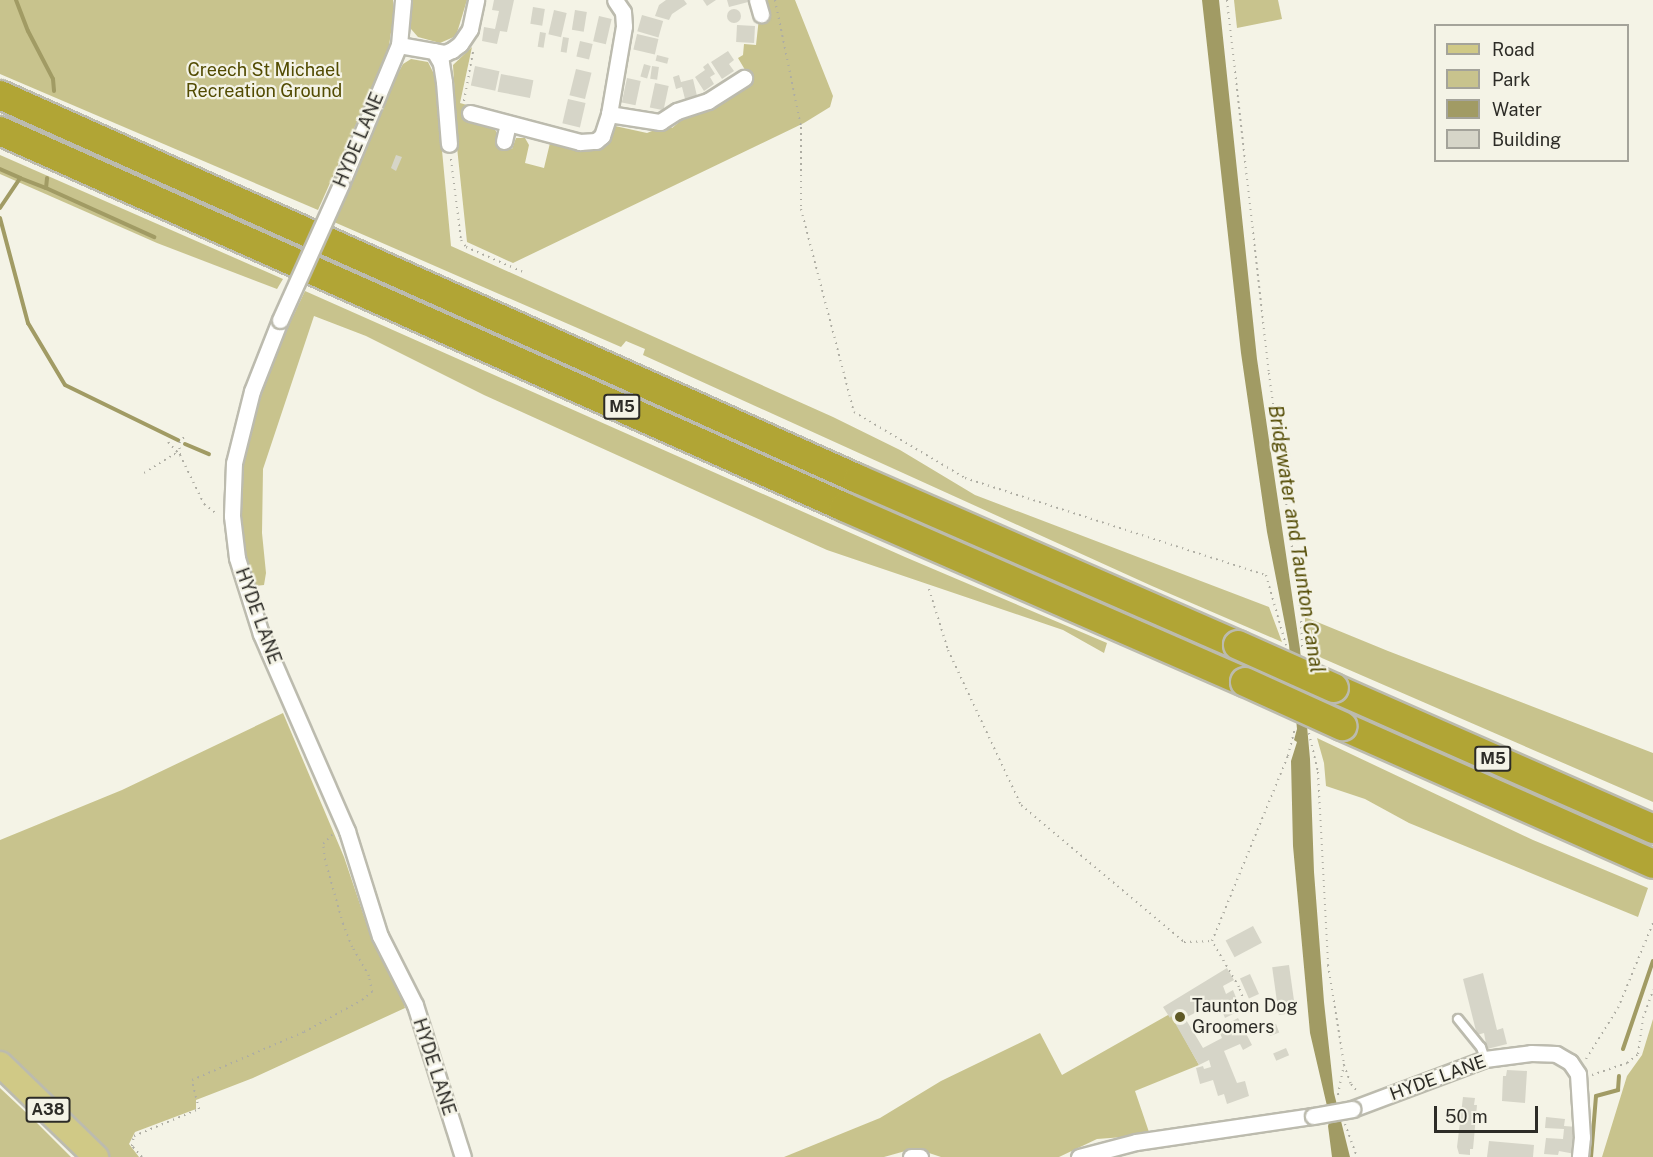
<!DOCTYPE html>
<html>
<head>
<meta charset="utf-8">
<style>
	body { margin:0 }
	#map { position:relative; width:1653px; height:1157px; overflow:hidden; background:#f4f3e6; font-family:"Public Sans",sans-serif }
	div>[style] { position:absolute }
	.green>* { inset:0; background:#c8c38d }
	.water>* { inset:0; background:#a19b64 }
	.stream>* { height:4px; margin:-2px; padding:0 2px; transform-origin:2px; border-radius:2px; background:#a19b64 }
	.building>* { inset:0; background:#d6d5c8; transform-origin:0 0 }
	.round { border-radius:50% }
	.path>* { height:2px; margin-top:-1px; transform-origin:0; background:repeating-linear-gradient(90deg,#aeada3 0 1.5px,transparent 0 6px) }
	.roads { filter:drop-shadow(2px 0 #bcbbae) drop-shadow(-2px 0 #bcbbae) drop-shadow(0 2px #bcbbae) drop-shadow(0 -2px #bcbbae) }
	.service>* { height:8px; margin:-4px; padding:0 4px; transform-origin:4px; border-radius:4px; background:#fff }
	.minor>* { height:15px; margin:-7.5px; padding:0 7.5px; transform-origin:7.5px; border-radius:7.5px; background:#fff }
	.primary>* { height:24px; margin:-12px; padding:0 12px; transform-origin:12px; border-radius:12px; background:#d0c986 }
	.motorway>* { height:28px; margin:-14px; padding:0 14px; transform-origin:14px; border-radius:14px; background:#b1a535 }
	.bridges { filter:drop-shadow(2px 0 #bcbbae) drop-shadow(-2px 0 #bcbbae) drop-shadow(0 2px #bcbbae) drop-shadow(0 -2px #bcbbae) }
	.minor-bridge>* { height:15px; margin:-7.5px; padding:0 7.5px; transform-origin:7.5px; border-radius:7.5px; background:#fff }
	.motorway-bridge>* { height:28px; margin:-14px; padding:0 14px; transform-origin:14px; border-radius:14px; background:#b1a535 }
	.dots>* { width:16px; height:16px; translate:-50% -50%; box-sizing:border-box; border:3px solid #f4f3e6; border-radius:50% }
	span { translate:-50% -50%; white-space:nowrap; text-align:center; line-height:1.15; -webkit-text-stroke:4.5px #f4f3e6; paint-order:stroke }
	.shield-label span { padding:2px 4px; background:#f4f3e6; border:2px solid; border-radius:4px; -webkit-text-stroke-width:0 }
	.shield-label { font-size:16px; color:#2d2c27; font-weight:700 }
	.park-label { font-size:18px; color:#524b02 }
	.street-label { font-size:18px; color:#2d2c27 }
	.poi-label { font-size:18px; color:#2d2c27 }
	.left { translate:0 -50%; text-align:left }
	.water-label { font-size:20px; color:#554d06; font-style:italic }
	.legend { position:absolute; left:1434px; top:24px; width:195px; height:138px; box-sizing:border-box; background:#f4f3e6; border:2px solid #a4a39a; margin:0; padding:8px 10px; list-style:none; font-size:18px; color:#2d2c27 }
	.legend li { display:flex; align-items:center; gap:12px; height:30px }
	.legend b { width:30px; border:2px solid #a4a39a }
	.scale { position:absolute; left:1434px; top:1106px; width:104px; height:27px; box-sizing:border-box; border:3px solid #2d2c27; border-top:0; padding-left:8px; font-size:18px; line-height:21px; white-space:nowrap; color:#2d2c27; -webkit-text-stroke:4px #f4f3e6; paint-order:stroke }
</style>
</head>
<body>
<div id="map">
	<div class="green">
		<div style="clip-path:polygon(0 0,393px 0,394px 13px,388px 52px,318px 210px,0 74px)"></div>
		<div style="clip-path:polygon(411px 0,467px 0,456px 36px,440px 43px,418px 37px,411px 29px)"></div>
		<div style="clip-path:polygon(761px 0,795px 0,833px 96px,830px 107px,804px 123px,513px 263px,467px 242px,452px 100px,455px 98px,453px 65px,472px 47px,460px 103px,467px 105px,464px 119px,494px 128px,497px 133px,495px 144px,512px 149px,516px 138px,525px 138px,529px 145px,525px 163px,544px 168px,550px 143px,579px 151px,588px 150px,600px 146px,607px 140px,615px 126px,647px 133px,652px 131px,653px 125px,668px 124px,672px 128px,678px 123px,675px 119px,722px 100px,751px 80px,738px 58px,743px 55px,744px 44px,756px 45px)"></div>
		<div style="clip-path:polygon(1234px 0,1278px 0,1282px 19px,1237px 28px)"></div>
		<div style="clip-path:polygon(411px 59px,428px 62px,435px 76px,451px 246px,833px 417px,900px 450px,975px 495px,1269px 607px,1282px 642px,1152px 586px,643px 355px,645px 349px,626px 341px,621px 347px,334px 222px,395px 79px,403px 64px)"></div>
		<div style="clip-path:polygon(0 155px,283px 279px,277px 289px,157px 243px,0 174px)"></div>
		<div style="clip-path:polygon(305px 291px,905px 557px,1107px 643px,1104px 653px,1063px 630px,827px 550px,484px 395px,366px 336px,314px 316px,263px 469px,262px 533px,266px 573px,264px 585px,255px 586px,244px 554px,240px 514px,239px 487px,245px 443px,277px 350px)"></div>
		<div style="clip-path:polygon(1305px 617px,1388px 651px,1653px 753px,1653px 802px,1308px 652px,1309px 636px,1305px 632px)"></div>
		<div style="clip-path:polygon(283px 713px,344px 857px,371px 937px,401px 989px,405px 1008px,253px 1078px,196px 1100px,196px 1109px,135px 1132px,129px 1144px,139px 1157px,107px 1157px,0 1055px,0 840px,122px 790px)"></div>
		<div style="clip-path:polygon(1317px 738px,1533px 840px,1648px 888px,1638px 917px,1409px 823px,1365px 799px,1326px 786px,1324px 763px)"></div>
		<div style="clip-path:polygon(1168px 1015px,1172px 1016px,1199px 1065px,1135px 1091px,1150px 1135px,1097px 1139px,1059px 1157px,941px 1157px,923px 1151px,909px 1150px,884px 1157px,784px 1157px,880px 1118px,941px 1081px,1040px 1033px,1062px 1075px)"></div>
		<div style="clip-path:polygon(1653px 1019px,1653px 1157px,1602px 1157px,1627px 1076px,1642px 1055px)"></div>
		<div style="clip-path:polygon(0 1088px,34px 1120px,71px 1157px,0 1157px)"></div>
	</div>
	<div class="water">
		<div style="clip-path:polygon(1202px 0,1219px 0,1257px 359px,1300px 649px,1310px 759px,1314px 872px,1324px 1002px,1334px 1093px,1350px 1157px,1332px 1157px,1328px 1126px,1330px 1119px,1310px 1033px,1293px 846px,1291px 761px,1297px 742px,1294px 740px,1297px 729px,1289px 645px,1267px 532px,1241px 353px)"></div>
	</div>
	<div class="stream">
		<div style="left:16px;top:0;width:33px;rotate:69deg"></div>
		<div style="left:28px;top:31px;width:54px;rotate:62.5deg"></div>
		<div style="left:53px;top:79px;width:12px;rotate:85deg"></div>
		<div style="left:0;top:169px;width:22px;rotate:24deg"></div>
		<div style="left:46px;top:188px;width:119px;rotate:24.4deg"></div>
		<div style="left:0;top:208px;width:36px;rotate:-56deg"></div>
		<div style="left:20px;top:178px;width:28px;rotate:21deg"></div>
		<div style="left:46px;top:188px;width:10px;rotate:-84deg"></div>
		<div style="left:0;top:218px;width:109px;rotate:75.1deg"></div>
		<div style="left:28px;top:323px;width:72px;rotate:59.2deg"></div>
		<div style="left:65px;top:385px;width:126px;rotate:26deg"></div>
		<div style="left:185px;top:444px;width:26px;rotate:23deg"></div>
		<div style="left:1623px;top:1049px;width:93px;rotate:-71.2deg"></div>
		<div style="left:1591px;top:1157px;width:61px;rotate:-85.3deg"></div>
		<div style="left:1596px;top:1096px;width:23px;rotate:-15deg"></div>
		<div style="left:1618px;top:1090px;width:14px;rotate:-86deg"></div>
	</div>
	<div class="building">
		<div style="clip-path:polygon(494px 0,514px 0,507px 32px,500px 31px,497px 44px,482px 41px,484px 27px,495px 29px,499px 11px,492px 10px)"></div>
		<div style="clip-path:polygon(666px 0,684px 0,687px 4px,672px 14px,669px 20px,655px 16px,659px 5px)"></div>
		<div style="clip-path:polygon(703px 0,716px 0,707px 6px)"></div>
		<div style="clip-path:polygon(727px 0,752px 0,752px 1px,729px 7px)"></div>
		<div style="left:533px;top:7px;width:12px;height:17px;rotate:9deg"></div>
		<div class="round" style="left:727px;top:9px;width:14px;height:14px"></div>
		<div style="left:554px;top:10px;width:13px;height:25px;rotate:13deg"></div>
		<div style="left:575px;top:10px;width:12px;height:20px;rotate:9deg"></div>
		<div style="left:642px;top:15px;width:22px;height:17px;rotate:16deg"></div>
		<div style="left:599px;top:16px;width:13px;height:26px;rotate:13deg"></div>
		<div style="left:737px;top:25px;width:18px;height:17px;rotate:3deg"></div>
		<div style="left:540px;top:32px;width:6px;height:15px;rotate:9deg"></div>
		<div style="left:637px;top:34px;width:22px;height:16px;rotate:13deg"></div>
		<div style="left:563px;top:37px;width:6px;height:15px;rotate:9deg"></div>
		<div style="left:580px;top:41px;width:13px;height:16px;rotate:13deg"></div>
		<div style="clip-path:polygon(728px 51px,734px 60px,729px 64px,734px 71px,722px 79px,711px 62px)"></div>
		<div style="left:657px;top:55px;width:12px;height:6px;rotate:14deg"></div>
		<div style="clip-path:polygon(708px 63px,715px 74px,710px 77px,714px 84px,704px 91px,695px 77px,705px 70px,703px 67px)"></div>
		<div style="left:644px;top:64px;width:7px;height:13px;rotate:16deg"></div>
		<div style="left:475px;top:66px;width:25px;height:20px;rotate:12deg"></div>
		<div style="left:652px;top:66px;width:7px;height:13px;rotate:8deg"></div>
		<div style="left:576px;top:69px;width:16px;height:27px;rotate:14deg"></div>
		<div style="left:501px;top:74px;width:33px;height:18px;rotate:11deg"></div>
		<div style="clip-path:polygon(679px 75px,681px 82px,693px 79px,697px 96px,685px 99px,682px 87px,676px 89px,673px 77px)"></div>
		<div style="left:627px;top:78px;width:14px;height:25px;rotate:12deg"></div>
		<div style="left:655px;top:83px;width:14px;height:25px;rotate:12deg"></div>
		<div style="left:568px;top:99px;width:18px;height:25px;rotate:13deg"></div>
		<div style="clip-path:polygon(396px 155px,402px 157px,396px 171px,391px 168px)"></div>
		<div style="left:1253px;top:926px;width:19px;height:31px;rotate:62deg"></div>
		<div style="left:1289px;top:965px;width:48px;height:17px;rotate:82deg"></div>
		<div style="clip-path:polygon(1227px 968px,1234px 980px,1223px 986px,1226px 994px,1233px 990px,1241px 1010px,1225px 1018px,1218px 1001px,1185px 1018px,1203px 1048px,1222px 1038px,1218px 1029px,1238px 1018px,1252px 1045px,1243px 1050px,1240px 1044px,1224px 1051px,1237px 1083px,1245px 1081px,1249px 1096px,1227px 1104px,1224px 1094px,1218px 1096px,1213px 1080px,1200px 1084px,1196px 1068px,1203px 1066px,1204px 1069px,1211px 1067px,1209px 1060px,1199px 1065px,1171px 1016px,1170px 1018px,1163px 1007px)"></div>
		<div style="clip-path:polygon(1483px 973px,1497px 1030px,1503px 1028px,1507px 1044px,1487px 1049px,1484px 1033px,1477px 1035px,1463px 979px)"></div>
		<div style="left:1250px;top:974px;width:22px;height:11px;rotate:66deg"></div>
		<div style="left:1276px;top:1024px;width:9px;height:10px;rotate:69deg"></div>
		<div style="left:1286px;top:1048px;width:8px;height:14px;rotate:67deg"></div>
		<div style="clip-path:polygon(1507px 1070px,1527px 1071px,1525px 1103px,1502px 1101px,1503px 1076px,1506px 1076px)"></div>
		<div style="clip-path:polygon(1463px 1097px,1475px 1098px,1474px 1105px,1477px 1105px,1473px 1149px,1470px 1149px,1470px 1155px,1459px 1154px,1457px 1147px)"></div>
		<div style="clip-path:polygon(1546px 1117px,1565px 1119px,1564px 1126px,1577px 1127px,1575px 1154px,1559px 1151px,1558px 1155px,1544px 1154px,1546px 1138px,1563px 1139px,1564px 1129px,1545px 1128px)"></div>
		<div style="clip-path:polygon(1489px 1141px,1534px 1145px,1533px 1157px,1487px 1157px)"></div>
	</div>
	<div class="path">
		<div style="left:775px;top:0;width:130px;rotate:78.4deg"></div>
		<div style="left:801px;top:127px;width:82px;rotate:90deg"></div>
		<div style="left:801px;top:209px;width:210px;rotate:75.4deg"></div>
		<div style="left:854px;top:412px;width:129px;rotate:30.7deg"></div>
		<div style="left:965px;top:478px;width:316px;rotate:17.9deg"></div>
		<div style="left:1266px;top:575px;width:73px;rotate:74.1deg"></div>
		<div style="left:1227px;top:0;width:375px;rotate:83.6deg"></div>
		<div style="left:1269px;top:373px;width:244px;rotate:82.5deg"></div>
		<div style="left:1301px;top:615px;width:35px;rotate:88deg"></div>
		<div style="left:464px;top:101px;width:50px;rotate:-79.6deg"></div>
		<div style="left:451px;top:159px;width:82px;rotate:83deg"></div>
		<div style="left:461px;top:240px;width:9px;rotate:54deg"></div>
		<div style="left:466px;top:247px;width:62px;rotate:23.7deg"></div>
		<div style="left:168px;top:442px;width:18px;rotate:47deg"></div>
		<div style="left:180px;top:455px;width:55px;rotate:63.9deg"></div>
		<div style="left:204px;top:504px;width:16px;rotate:38deg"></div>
		<div style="left:144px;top:473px;width:36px;rotate:-32deg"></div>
		<div style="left:174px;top:454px;width:6px;rotate:9deg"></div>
		<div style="left:180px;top:455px;width:12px;rotate:-95deg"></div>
		<div style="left:179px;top:443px;width:9px;rotate:-49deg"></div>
		<div style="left:929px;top:589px;width:64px;rotate:72.7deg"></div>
		<div style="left:948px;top:650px;width:171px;rotate:64.8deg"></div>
		<div style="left:1021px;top:805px;width:213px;rotate:40deg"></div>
		<div style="left:1184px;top:942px;width:28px;rotate:-2deg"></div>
		<div style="left:1309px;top:733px;width:40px;rotate:77deg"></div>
		<div style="left:1318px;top:772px;width:193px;rotate:87deg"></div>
		<div style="left:1328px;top:965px;width:100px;rotate:80.8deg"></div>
		<div style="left:1344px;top:1064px;width:33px;rotate:101deg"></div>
		<div style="left:1248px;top:1013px;width:28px;rotate:-109deg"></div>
		<div style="left:1239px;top:987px;width:53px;rotate:-120.4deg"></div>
		<div style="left:1212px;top:941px;width:200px;rotate:-67.7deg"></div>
		<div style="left:1288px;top:756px;width:29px;rotate:-76deg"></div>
		<div style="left:1586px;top:1059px;width:60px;rotate:-57.9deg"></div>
		<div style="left:1618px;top:1008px;width:92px;rotate:-67.6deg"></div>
		<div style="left:1344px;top:1065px;width:20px;rotate:70deg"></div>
		<div style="left:1351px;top:1084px;width:9px;rotate:49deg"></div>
		<div style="left:1592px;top:1075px;width:37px;rotate:-19deg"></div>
		<div style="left:1627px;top:1063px;width:14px;rotate:-39deg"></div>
		<div style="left:1638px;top:1054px;width:36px;rotate:-82deg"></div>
		<div style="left:1643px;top:1018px;width:30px;rotate:-70deg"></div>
		<div style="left:1345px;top:1124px;width:35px;rotate:70deg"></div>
		<div style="left:142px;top:1157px;width:15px;rotate:-132deg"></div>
		<div style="left:132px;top:1146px;width:10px;rotate:-79deg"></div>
		<div style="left:134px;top:1136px;width:70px;rotate:-22.6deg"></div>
		<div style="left:199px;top:1109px;width:30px;rotate:-104deg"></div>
		<div style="left:192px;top:1080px;width:122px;rotate:-23.2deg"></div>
		<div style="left:304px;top:1032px;width:66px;rotate:-28.9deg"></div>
		<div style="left:362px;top:1000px;width:13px;rotate:-39deg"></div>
		<div style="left:372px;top:992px;width:16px;rotate:-101deg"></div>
		<div style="left:369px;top:976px;width:34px;rotate:-120deg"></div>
		<div style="left:352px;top:947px;width:25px;rotate:-111deg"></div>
		<div style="left:343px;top:924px;width:66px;rotate:-105.7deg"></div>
		<div style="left:325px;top:860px;width:16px;rotate:-97deg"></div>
		<div style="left:323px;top:844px;width:13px;rotate:-45deg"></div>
	</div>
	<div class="roads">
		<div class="service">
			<div style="left:1458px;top:1019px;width:36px;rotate:51deg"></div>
			<div style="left:1481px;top:1047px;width:13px;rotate:72deg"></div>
		</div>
		<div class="minor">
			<div style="left:757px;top:0;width:15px;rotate:74deg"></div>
			<div style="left:399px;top:45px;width:47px;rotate:9.9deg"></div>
			<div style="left:445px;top:53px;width:8px;rotate:-23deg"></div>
			<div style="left:452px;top:50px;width:10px;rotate:-37deg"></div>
			<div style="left:460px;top:44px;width:18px;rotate:-56deg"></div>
			<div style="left:470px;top:29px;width:30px;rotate:-78deg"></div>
			<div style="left:434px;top:51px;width:14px;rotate:60deg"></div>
			<div style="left:441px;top:63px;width:19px;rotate:81deg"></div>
			<div style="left:444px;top:82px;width:62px;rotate:85.4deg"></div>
			<div style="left:470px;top:113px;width:114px;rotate:14.8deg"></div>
			<div style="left:580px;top:142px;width:16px;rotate:-4deg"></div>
			<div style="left:596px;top:141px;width:8px;rotate:-40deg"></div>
			<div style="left:602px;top:136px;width:23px;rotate:-72deg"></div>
			<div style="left:609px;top:114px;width:89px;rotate:-80.3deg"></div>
			<div style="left:624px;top:26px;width:14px;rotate:-94deg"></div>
			<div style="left:623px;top:12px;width:14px;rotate:-124deg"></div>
			<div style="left:609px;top:114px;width:52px;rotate:8.9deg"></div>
			<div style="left:660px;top:122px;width:20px;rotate:-33deg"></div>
			<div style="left:677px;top:111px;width:33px;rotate:-18deg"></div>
			<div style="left:708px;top:101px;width:43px;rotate:-32.6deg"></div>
			<div style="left:504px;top:141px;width:18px;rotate:-77deg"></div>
			<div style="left:341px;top:184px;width:151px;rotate:-67.4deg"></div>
			<div style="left:399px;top:45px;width:45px;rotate:-84.9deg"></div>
			<div style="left:280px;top:320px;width:76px;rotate:111.5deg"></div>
			<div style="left:252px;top:391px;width:74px;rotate:104deg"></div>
			<div style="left:234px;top:463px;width:53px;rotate:92.2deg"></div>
			<div style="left:232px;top:516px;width:42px;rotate:83.2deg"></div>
			<div style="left:237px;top:558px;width:80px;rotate:72.5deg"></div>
			<div style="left:261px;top:634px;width:215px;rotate:66.4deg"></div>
			<div style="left:347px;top:831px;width:110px;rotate:72.6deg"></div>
			<div style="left:380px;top:936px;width:77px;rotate:63.1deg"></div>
			<div style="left:415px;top:1005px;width:159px;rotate:72.5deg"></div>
			<div style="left:1352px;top:1109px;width:142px;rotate:-20.6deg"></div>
			<div style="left:1485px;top:1059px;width:46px;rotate:-7.4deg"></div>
			<div style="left:1531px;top:1053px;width:25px;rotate:2deg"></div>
			<div style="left:1556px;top:1054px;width:16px;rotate:30deg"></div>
			<div style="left:1570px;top:1062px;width:14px;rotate:56deg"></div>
			<div style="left:1578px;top:1074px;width:63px;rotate:86.4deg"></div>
			<div style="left:1582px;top:1137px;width:20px;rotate:96deg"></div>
			<div style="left:911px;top:1157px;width:9px"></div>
			<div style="left:1079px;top:1157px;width:59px;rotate:-14.7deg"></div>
			<div style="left:1136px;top:1142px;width:179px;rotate:-8.4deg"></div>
		</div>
		<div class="primary">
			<div style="left:0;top:1064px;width:134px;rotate:44.1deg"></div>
		</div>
		<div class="motorway">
			<div style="left:0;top:95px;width:940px;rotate:24.11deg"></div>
			<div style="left:858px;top:479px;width:415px;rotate:23.6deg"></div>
			<div style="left:0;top:131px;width:924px;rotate:24.01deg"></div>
			<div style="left:844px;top:507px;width:438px;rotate:23.6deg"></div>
			<div style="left:1334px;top:688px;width:349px;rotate:23.8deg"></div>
			<div style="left:1342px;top:726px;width:340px;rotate:23.9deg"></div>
		</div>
	</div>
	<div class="bridges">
		<div class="minor-bridge">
			<div style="left:280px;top:320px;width:149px;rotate:-65.8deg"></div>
			<div style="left:1313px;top:1116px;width:40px;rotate:-10deg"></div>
		</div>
		<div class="motorway-bridge">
			<div style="left:1238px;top:645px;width:105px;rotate:24.1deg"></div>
			<div style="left:1245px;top:682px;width:107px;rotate:24.4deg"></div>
		</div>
	</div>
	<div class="dots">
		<div style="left:1180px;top:1017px;background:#5e5825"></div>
	</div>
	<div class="shield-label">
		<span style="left:622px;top:407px">M5</span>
		<span style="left:1493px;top:759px">M5</span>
		<span style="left:48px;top:1110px">A38</span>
	</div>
	<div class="park-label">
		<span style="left:264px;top:81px">Creech St Michael<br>Recreation Ground</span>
	</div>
	<div class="street-label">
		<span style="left:359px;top:140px;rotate:-67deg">HYDE LANE</span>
		<span style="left:258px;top:616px;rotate:70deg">HYDE LANE</span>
		<span style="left:434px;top:1067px;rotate:72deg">HYDE LANE</span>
		<span style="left:1438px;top:1078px;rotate:-20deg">HYDE LANE</span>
	</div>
	<div class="poi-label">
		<span class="left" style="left:1192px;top:1017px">Taunton Dog<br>Groomers</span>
	</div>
	<div class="water-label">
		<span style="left:1296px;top:539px;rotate:81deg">Bridgwater and Taunton Canal</span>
	</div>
	<ul class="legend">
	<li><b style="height:8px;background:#d0c986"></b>Road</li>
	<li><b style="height:16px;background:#c8c38d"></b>Park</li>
	<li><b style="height:16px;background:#a19b64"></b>Water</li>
	<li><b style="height:16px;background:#d6d5c8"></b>Building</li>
	</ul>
	<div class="scale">50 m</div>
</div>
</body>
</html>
